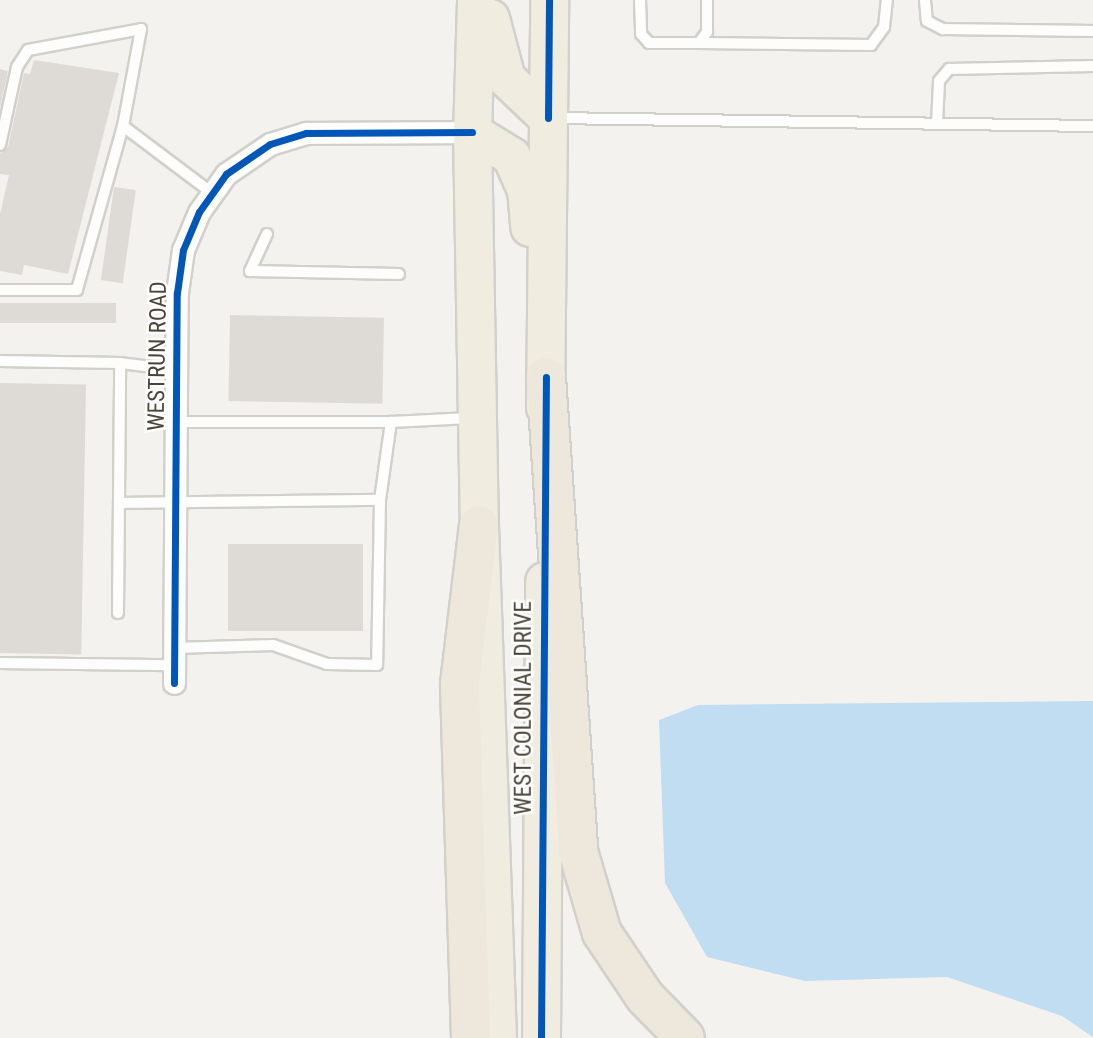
<!DOCTYPE html>
<html>
<head>
<meta charset="utf-8">
<style>
	body { margin:0 }
	#map { position:relative; width:1093px; height:1038px; overflow:hidden; background:#f4f2ee; font-family:"Roboto Condensed",sans-serif }
	div>[style] { position:absolute }
	.water>* { inset:0; background:#c0ddf1 }
	.building>* { inset:0; background:#dedbd6; transform-origin:0 0 }
	.roads { filter:drop-shadow(2px 0 #d2d0cb) drop-shadow(-2px 0 #d2d0cb) drop-shadow(0 2px #d2d0cb) drop-shadow(0 -2px #d2d0cb) }
	.service>* { height:10px; margin:-5px; padding:0 5px; transform-origin:5px; border-radius:5px; background:#fdfdfc }
	.minor>* { height:21px; margin:-10.5px; padding:0 10.5px; transform-origin:10.5px; border-radius:10.5px; background:#fdfdfc }
	.trunk>* { height:37px; margin:-18.5px; padding:0 18.5px; transform-origin:18.5px; border-radius:18.5px; background:#f0ece0 }
	.motorway>* { height:38px; margin:-19px; padding:0 19px; transform-origin:19px; border-radius:19px; background:#ede8db }
	.cycleway>* { height:7px; margin:-3.5px; padding:0 3.5px; transform-origin:3.5px; border-radius:3.5px; background:#0057b8 }
	span { translate:-50% -50%; white-space:nowrap; text-align:center; line-height:1.15; -webkit-text-stroke:5px #fff; paint-order:stroke }
	.street-label { font-size:23px; color:#4b4439 }
</style>
</head>
<body>
<div id="map">
	<div class="water">
		<div style="clip-path:polygon(1093px 701px,1093px 1037px,1062px 1016px,947px 977px,805px 981px,707px 957px,665px 883px,659px 720px,698px 705px)"></div>
	</div>
	<div class="building">
		<div style="clip-path:polygon(34px 60px,119px 73px,68px 274px,24px 265px,22px 275px,0 271px,0 214px,9px 175px,0 174px,0 153px,8px 147px,24px 73px,30px 74px)"></div>
		<div style="clip-path:polygon(0 69px,8px 71px,0 108px)"></div>
		<div style="left:114px;top:187px;width:22px;height:94px;rotate:8deg"></div>
		<div style="left:0;top:303px;width:116px;height:20px"></div>
		<div style="left:230px;top:315px;width:154px;height:86px;rotate:1deg"></div>
		<div style="left:0;top:383px;width:86px;height:270px;rotate:1deg"></div>
		<div style="left:228px;top:544px;width:135px;height:87px"></div>
	</div>
	<div class="roads">
		<div class="service">
			<div style="left:640px;top:0;width:34px;rotate:88deg"></div>
			<div style="left:641px;top:34px;width:12px;rotate:48deg"></div>
			<div style="left:649px;top:43px;width:50px"></div>
			<div style="left:699px;top:43px;width:14px;rotate:-54deg"></div>
			<div style="left:707px;top:32px;width:32px;rotate:-90deg"></div>
			<div style="left:925px;top:0;width:21px;rotate:85deg"></div>
			<div style="left:927px;top:21px;width:18px;rotate:27deg"></div>
			<div style="left:943px;top:29px;width:150px;rotate:0.8deg"></div>
			<div style="left:699px;top:43px;width:172px;rotate:0.7deg"></div>
			<div style="left:871px;top:45px;width:22px;rotate:-54deg"></div>
			<div style="left:884px;top:27px;width:27px;rotate:-84deg"></div>
			<div style="left:553px;top:118px;width:540px;rotate:0.85deg"></div>
			<div style="left:937px;top:124px;width:43px;rotate:-87.3deg"></div>
			<div style="left:939px;top:81px;width:16px;rotate:-50deg"></div>
			<div style="left:949px;top:69px;width:144px;rotate:-1.2deg"></div>
			<div style="left:123px;top:126px;width:111px;rotate:37deg"></div>
			<div style="left:0;top:145px;width:80px;rotate:-77.7deg"></div>
			<div style="left:17px;top:67px;width:20px;rotate:-57deg"></div>
			<div style="left:28px;top:50px;width:115px;rotate:-10.5deg"></div>
			<div style="left:141px;top:29px;width:99px;rotate:100.5deg"></div>
			<div style="left:123px;top:126px;width:170px;rotate:105.7deg"></div>
			<div style="left:77px;top:290px;width:77px;rotate:180deg"></div>
			<div style="left:267px;top:234px;width:41px;rotate:114.7deg"></div>
			<div style="left:250px;top:271px;width:149px;rotate:1.2deg"></div>
			<div style="left:0;top:361px;width:120px;rotate:1deg"></div>
			<div style="left:176px;top:422px;width:215px"></div>
			<div style="left:380px;top:500px;width:79px;rotate:-82deg"></div>
			<div style="left:391px;top:422px;width:79px;rotate:-2.9deg"></div>
			<div style="left:120px;top:503px;width:260px;rotate:-0.7deg"></div>
			<div style="left:380px;top:500px;width:165px;rotate:91deg"></div>
			<div style="left:377px;top:665px;width:50px;rotate:-178.9deg"></div>
			<div style="left:327px;top:664px;width:57px;rotate:-160.6deg"></div>
			<div style="left:273px;top:645px;width:99px;rotate:178.3deg"></div>
			<div style="left:118px;top:613px;width:250px;rotate:-89.5deg"></div>
			<div style="left:120px;top:363px;width:56px;rotate:7.1deg"></div>
			<div style="left:0;top:663px;width:174px;rotate:0.7deg"></div>
		</div>
		<div class="minor">
			<div style="left:174px;top:683px;width:390px;rotate:-89.6deg"></div>
			<div style="left:177px;top:293px;width:43px;rotate:-82.1deg"></div>
			<div style="left:183px;top:250px;width:41px;rotate:-67.2deg"></div>
			<div style="left:199px;top:212px;width:47px;rotate:-54.6deg"></div>
			<div style="left:226px;top:174px;width:53px;rotate:-34.3deg"></div>
			<div style="left:270px;top:144px;width:38px;rotate:-17deg"></div>
			<div style="left:306px;top:133px;width:166px;rotate:-0.3deg"></div>
		</div>
		<div class="trunk">
			<div style="left:476px;top:0;width:132px;rotate:91.7deg"></div>
			<div style="left:472px;top:132px;width:393px;rotate:89deg"></div>
			<div style="left:479px;top:525px;width:513px;rotate:87.99deg"></div>
			<div style="left:490px;top:18px;width:62px;rotate:75.1deg"></div>
			<div style="left:506px;top:78px;width:58px;rotate:43.6deg"></div>
			<div style="left:472px;top:132px;width:46px;rotate:31.6deg"></div>
			<div style="left:511px;top:156px;width:36px;rotate:66deg"></div>
			<div style="left:526px;top:189px;width:38px;rotate:85deg"></div>
			<div style="left:545px;top:407px;width:407px;rotate:-89.4deg"></div>
			<div style="left:541px;top:1038px;width:457px;rotate:-89.6deg"></div>
		</div>
		<div class="motorway">
			<div style="left:546px;top:377px;width:475px;rotate:86.1deg"></div>
			<div style="left:578px;top:851px;width:85px;rotate:73.7deg"></div>
			<div style="left:602px;top:933px;width:77px;rotate:56.1deg"></div>
			<div style="left:645px;top:997px;width:57px;rotate:45.7deg"></div>
			<div style="left:471px;top:1038px;width:354px;rotate:-91.8deg"></div>
			<div style="left:460px;top:684px;width:160px;rotate:-83.2deg"></div>
		</div>
	</div>
	<div class="cycleway">
		<div style="left:548px;top:118px;width:118px;rotate:-89.5deg"></div>
		<div style="left:174px;top:683px;width:390px;rotate:-89.6deg"></div>
		<div style="left:177px;top:293px;width:43px;rotate:-82.1deg"></div>
		<div style="left:183px;top:250px;width:41px;rotate:-67.2deg"></div>
		<div style="left:199px;top:212px;width:47px;rotate:-54.6deg"></div>
		<div style="left:226px;top:174px;width:53px;rotate:-34.3deg"></div>
		<div style="left:270px;top:144px;width:38px;rotate:-17deg"></div>
		<div style="left:306px;top:133px;width:166px;rotate:-0.3deg"></div>
		<div style="left:541px;top:1038px;width:661px;rotate:-89.57deg"></div>
	</div>
	<div class="street-label">
		<span style="left:158px;top:356px;rotate:-89deg">WESTRUN ROAD</span>
		<span style="left:524px;top:708px;rotate:-90deg">WEST COLONIAL DRIVE</span>
	</div>
</div>
</body>
</html>
